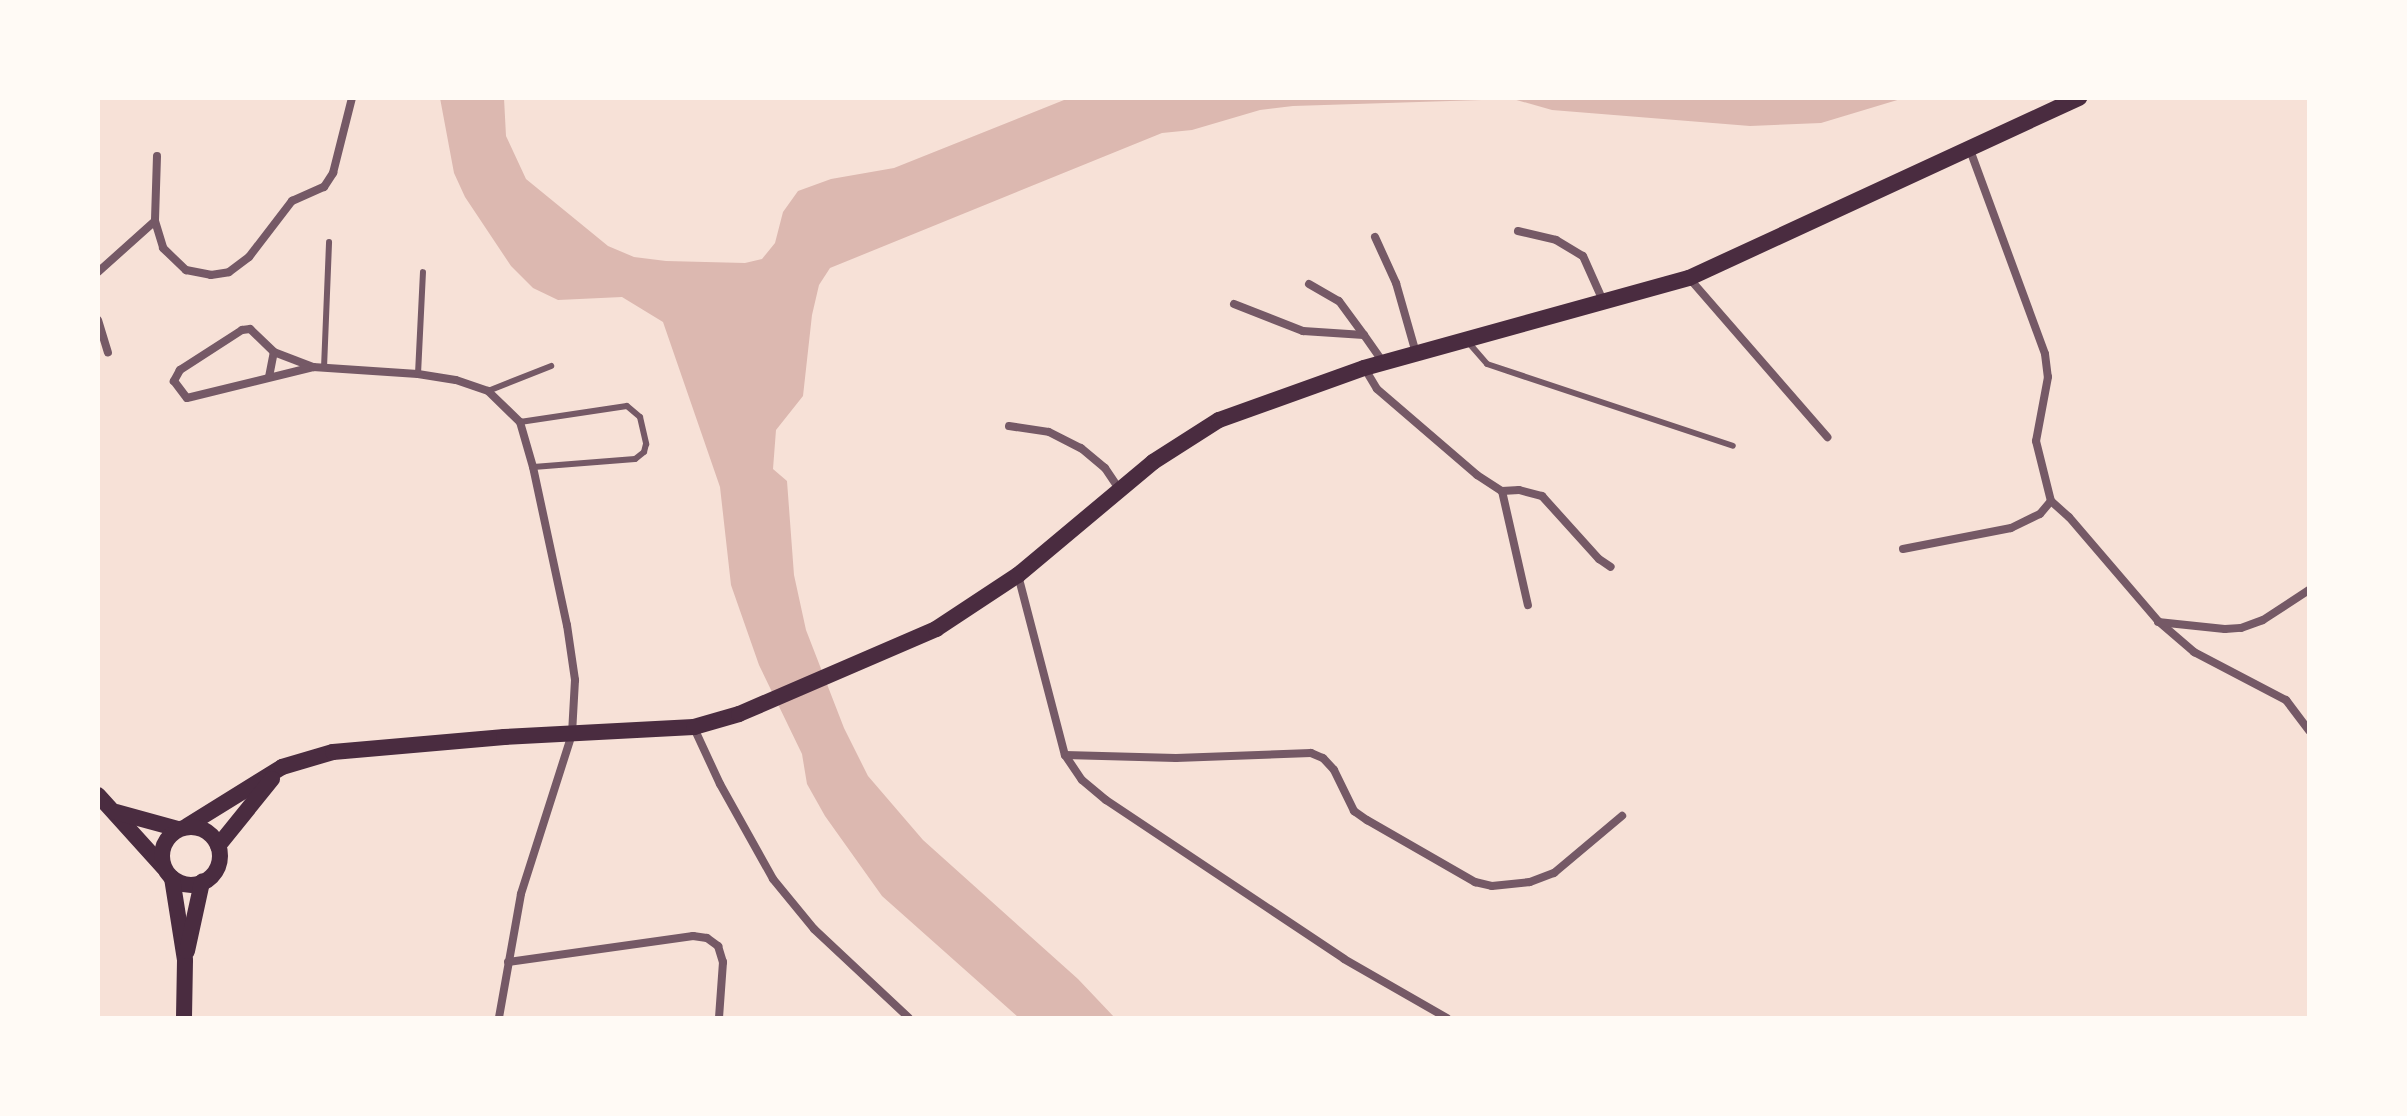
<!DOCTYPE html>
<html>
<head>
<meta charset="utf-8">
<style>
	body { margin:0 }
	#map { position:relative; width:2407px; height:1116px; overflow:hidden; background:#f7e1d7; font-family:"Fira Sans",sans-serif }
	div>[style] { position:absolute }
	.water>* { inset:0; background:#dcb8b0 }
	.service>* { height:6px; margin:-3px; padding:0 3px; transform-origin:3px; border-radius:3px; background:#755966 }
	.minor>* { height:8px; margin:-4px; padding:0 4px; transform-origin:4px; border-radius:4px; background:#755966 }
	.secondary>* { height:16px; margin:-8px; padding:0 8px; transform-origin:8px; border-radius:8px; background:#4a2c40 }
	.secondary>.ring { margin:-8px; padding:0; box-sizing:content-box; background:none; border:16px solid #4a2c40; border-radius:50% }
	span { translate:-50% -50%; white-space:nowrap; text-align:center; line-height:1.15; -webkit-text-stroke:7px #fffaf5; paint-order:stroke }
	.frame { position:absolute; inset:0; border:100px solid #fffaf5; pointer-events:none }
</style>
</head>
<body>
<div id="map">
	<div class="water">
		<div style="clip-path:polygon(440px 98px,504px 98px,506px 136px,526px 179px,608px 246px,634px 257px,666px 261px,745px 263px,762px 259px,775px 243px,783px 212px,798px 191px,831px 179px,894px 168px,1069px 98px,1904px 98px,1821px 123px,1750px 126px,1552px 110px,1513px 99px,1293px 106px,1260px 110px,1192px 130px,1162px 133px,830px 268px,819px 285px,812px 315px,803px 396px,776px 430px,773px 469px,787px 481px,794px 575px,806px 630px,844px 728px,868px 776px,923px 840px,1078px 979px,1115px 1018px,1019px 1018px,882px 896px,825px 816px,807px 784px,802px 754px,759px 665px,731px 585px,720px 487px,663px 322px,622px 297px,558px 300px,533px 288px,511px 266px,465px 197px,454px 173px)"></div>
	</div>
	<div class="service">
		<div style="left:1468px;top:342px;width:29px;rotate:49deg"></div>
		<div style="left:1487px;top:364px;width:259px;rotate:18.4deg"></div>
		<div style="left:324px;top:368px;width:126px;rotate:-87.7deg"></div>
		<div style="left:418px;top:374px;width:102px;rotate:-87.2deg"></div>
		<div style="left:488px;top:391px;width:68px;rotate:-21.6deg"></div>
		<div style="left:520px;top:422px;width:108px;rotate:-8.5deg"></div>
		<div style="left:627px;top:406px;width:17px;rotate:40deg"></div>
		<div style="left:640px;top:417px;width:28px;rotate:77deg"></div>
		<div style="left:646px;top:444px;width:8px;rotate:104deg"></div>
		<div style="left:644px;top:452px;width:11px;rotate:142deg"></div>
		<div style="left:635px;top:459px;width:102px;rotate:175.5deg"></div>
	</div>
	<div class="minor">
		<div style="left:1970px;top:150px;width:217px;rotate:69.8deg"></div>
		<div style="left:2045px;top:354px;width:23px;rotate:83deg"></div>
		<div style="left:2048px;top:377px;width:65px;rotate:100.6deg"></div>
		<div style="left:2036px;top:441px;width:62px;rotate:76deg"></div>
		<div style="left:2051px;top:501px;width:24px;rotate:42deg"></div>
		<div style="left:2069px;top:517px;width:137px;rotate:49.4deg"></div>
		<div style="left:2158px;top:621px;width:48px;rotate:40.7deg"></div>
		<div style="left:2194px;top:652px;width:104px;rotate:27.6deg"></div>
		<div style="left:2286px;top:700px;width:39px;rotate:53deg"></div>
		<div style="left:157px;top:156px;width:65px;rotate:91.8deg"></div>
		<div style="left:155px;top:221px;width:28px;rotate:73deg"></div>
		<div style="left:163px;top:248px;width:32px;rotate:44deg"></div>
		<div style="left:186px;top:270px;width:25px;rotate:11deg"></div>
		<div style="left:211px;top:275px;width:18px;rotate:-9deg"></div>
		<div style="left:229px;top:272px;width:25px;rotate:-37deg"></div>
		<div style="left:249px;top:257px;width:71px;rotate:-52.5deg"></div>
		<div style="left:292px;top:201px;width:35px;rotate:-24deg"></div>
		<div style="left:324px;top:187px;width:17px;rotate:-57deg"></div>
		<div style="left:333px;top:173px;width:77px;rotate:-75.8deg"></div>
		<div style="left:1518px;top:231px;width:39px;rotate:13deg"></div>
		<div style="left:1556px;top:240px;width:31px;rotate:31deg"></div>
		<div style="left:1583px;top:256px;width:51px;rotate:65.9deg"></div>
		<div style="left:1375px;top:237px;width:51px;rotate:65.5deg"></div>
		<div style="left:1396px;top:283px;width:73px;rotate:74.1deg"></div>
		<div style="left:98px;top:272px;width:76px;rotate:-41.8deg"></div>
		<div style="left:1689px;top:278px;width:211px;rotate:49deg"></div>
		<div style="left:1309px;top:284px;width:34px;rotate:30deg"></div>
		<div style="left:1339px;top:301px;width:42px;rotate:53.7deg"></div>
		<div style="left:1234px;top:304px;width:74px;rotate:21.4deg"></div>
		<div style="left:1303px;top:331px;width:61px;rotate:3.8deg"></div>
		<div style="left:1364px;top:335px;width:33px;rotate:55deg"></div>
		<div style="left:98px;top:320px;width:34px;rotate:73deg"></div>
		<div style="left:313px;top:367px;width:42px;rotate:-159deg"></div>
		<div style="left:274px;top:352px;width:33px;rotate:-136deg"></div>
		<div style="left:250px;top:329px;width:8px;rotate:173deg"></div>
		<div style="left:242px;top:330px;width:74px;rotate:147.2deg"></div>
		<div style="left:180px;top:370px;width:13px;rotate:119deg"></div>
		<div style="left:174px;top:381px;width:21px;rotate:53deg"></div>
		<div style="left:187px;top:398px;width:130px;rotate:-13.8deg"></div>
		<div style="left:313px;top:367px;width:105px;rotate:3.8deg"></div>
		<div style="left:418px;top:374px;width:38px;rotate:9deg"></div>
		<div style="left:456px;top:380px;width:34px;rotate:19deg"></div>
		<div style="left:488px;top:391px;width:45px;rotate:44.1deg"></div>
		<div style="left:520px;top:422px;width:47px;rotate:73.9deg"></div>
		<div style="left:533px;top:467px;width:162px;rotate:77.9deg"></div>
		<div style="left:567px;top:625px;width:56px;rotate:81.7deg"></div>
		<div style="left:575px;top:680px;width:54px;rotate:93.2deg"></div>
		<div style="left:572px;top:734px;width:168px;rotate:107.7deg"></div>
		<div style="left:521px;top:894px;width:126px;rotate:100.1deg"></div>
		<div style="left:1365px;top:369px;width:23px;rotate:59deg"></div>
		<div style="left:1377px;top:389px;width:132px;rotate:40.7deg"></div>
		<div style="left:1477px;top:475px;width:30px;rotate:33deg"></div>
		<div style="left:1502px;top:491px;width:117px;rotate:77.2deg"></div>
		<div style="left:269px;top:377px;width:25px;rotate:-79deg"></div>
		<div style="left:1009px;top:426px;width:40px;rotate:8.5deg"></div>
		<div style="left:1049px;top:432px;width:36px;rotate:27deg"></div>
		<div style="left:1081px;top:448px;width:31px;rotate:40deg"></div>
		<div style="left:1105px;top:468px;width:25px;rotate:56deg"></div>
		<div style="left:1502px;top:491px;width:17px;rotate:-3deg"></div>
		<div style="left:1519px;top:490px;width:24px;rotate:15deg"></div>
		<div style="left:1542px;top:496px;width:85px;rotate:47.9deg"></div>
		<div style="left:1599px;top:559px;width:14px;rotate:34deg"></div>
		<div style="left:1903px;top:549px;width:110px;rotate:-11deg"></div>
		<div style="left:2011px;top:528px;width:32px;rotate:-26deg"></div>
		<div style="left:2040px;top:514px;width:17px;rotate:-50deg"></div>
		<div style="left:1018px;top:575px;width:186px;rotate:75.4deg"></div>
		<div style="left:1065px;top:755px;width:30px;rotate:56deg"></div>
		<div style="left:1082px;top:780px;width:31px;rotate:40deg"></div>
		<div style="left:1106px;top:800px;width:286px;rotate:33.7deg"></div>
		<div style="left:1344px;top:959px;width:119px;rotate:29.8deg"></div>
		<div style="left:2158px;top:622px;width:67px;rotate:6deg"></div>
		<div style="left:2225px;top:629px;width:16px;rotate:-4deg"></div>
		<div style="left:2241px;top:628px;width:23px;rotate:-20deg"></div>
		<div style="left:2263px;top:620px;width:55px;rotate:-33.1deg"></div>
		<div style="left:694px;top:728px;width:62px;rotate:65.1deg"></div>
		<div style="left:720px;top:784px;width:109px;rotate:60.8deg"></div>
		<div style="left:773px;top:879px;width:65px;rotate:50.6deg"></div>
		<div style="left:814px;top:929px;width:130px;rotate:43.1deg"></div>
		<div style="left:1065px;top:755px;width:111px;rotate:1.5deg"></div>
		<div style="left:1176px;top:758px;width:135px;rotate:-2.1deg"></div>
		<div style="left:1311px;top:753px;width:13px;rotate:23deg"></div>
		<div style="left:1323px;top:758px;width:16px;rotate:47deg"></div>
		<div style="left:1334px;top:770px;width:46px;rotate:64deg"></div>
		<div style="left:1354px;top:811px;width:16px;rotate:35deg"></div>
		<div style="left:1367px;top:820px;width:125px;rotate:29.9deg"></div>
		<div style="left:1475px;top:882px;width:17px;rotate:13deg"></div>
		<div style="left:1492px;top:886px;width:38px;rotate:-6deg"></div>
		<div style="left:1530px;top:882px;width:26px;rotate:-21deg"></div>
		<div style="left:1554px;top:873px;width:89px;rotate:-40deg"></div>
		<div style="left:508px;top:962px;width:187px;rotate:-8deg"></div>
		<div style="left:693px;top:936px;width:14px;rotate:8deg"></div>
		<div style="left:707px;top:938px;width:14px;rotate:36deg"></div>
		<div style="left:718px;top:946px;width:17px;rotate:73deg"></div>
		<div style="left:723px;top:962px;width:56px;rotate:94.1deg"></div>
	</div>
	<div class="secondary">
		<div style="left:98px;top:795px;width:98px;rotate:47.9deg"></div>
		<div style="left:116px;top:812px;width:64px;rotate:15.3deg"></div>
		<div style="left:187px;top:826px;width:112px;rotate:-31.8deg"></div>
		<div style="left:282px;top:767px;width:53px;rotate:-16.4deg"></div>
		<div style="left:333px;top:752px;width:172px;rotate:-5deg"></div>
		<div style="left:504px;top:737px;width:190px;rotate:-3deg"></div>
		<div style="left:694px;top:727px;width:47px;rotate:-16.1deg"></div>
		<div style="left:739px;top:714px;width:215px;rotate:-23.3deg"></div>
		<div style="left:936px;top:629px;width:98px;rotate:-33.4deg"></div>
		<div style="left:1018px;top:575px;width:176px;rotate:-39.9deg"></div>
		<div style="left:1153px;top:462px;width:78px;rotate:-32.5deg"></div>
		<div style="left:1219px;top:420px;width:154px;rotate:-19.7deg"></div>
		<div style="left:1364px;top:368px;width:337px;rotate:-15.5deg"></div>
		<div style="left:1689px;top:278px;width:430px;rotate:-24.8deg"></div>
		<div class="ring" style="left:162px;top:827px;width:42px;height:42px"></div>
		<div style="left:218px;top:846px;width:86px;rotate:-51.1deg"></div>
		<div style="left:172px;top:878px;width:83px;rotate:81deg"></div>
		<div style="left:185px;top:960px;width:58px;rotate:91deg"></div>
		<div style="left:187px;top:951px;width:71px;rotate:-77.7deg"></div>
	</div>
	<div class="frame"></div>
</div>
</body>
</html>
